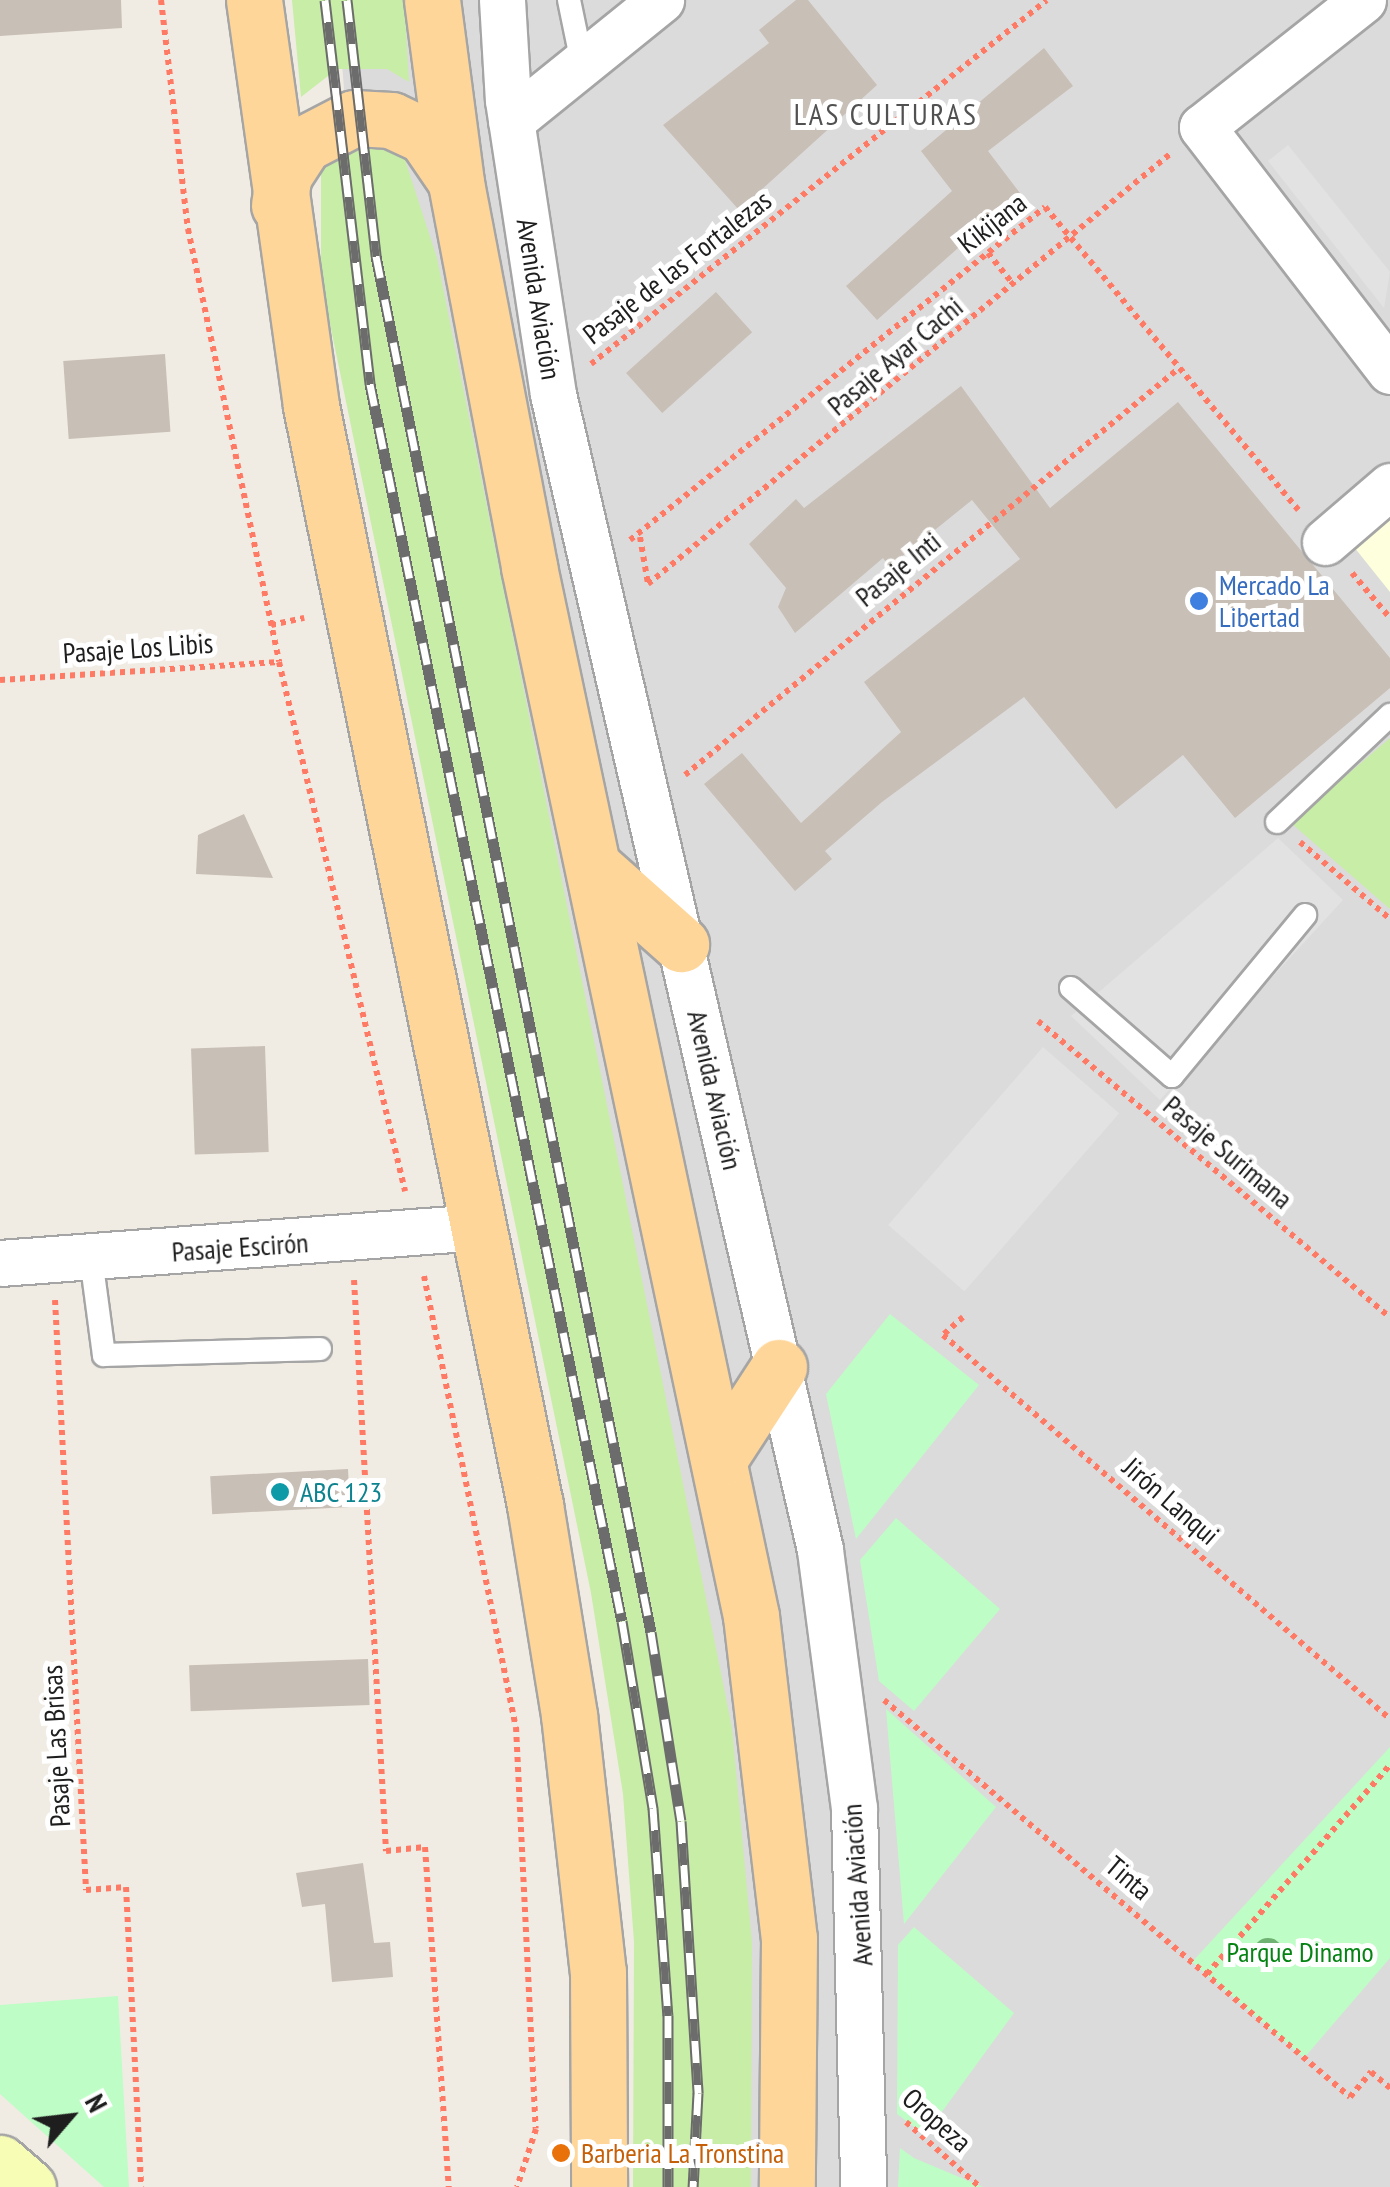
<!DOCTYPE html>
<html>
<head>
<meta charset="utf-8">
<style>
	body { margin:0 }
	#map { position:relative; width:1390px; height:2187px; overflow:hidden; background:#f0ece4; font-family:"PT Sans Narrow",sans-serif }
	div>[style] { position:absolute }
	.residential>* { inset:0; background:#dcdbdb }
	.education>* { inset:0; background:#feffdd }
	.grass>* { inset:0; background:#c7eda6 }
	.park>* { inset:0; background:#befdc5 }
	.parking>* { inset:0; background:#e2e2e2; transform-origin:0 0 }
	.building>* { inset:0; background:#c8bfb6; transform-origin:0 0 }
	.path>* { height:6px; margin-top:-3px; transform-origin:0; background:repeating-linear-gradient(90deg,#ff7a65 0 5px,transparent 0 10px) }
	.roads { filter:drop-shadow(2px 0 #a5a5a5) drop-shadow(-2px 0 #a5a5a5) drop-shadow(0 2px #a5a5a5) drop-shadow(0 -2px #a5a5a5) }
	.lane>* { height:22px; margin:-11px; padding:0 11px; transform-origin:11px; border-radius:11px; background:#fff }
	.street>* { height:45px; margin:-22.5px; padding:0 22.5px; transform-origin:22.5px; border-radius:22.5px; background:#fff }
	.secondary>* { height:55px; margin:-27.5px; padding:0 27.5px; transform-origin:27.5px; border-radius:27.5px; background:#f7fdb4 }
	.primary>* { height:55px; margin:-27.5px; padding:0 27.5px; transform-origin:27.5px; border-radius:27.5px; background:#ffd699 }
	.rail>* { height:11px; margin-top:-5.5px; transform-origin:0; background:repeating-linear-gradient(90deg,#fff 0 22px,#6c6c6c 0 44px); box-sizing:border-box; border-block:2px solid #6c6c6c }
	.trees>* { width:30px; height:30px; margin:-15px; border-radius:50%; background:#6fb271 }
	.dots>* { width:28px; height:28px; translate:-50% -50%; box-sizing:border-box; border:5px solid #fff; border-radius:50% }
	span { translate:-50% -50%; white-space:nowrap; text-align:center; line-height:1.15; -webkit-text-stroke:10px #fff; paint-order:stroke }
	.street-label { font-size:28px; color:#1e1e1e }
	.shop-label { font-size:28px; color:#366cbe }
	.left { translate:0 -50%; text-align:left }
	.culture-label { font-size:28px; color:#0d838f }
	.park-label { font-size:28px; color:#058313 }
	.food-label { font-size:28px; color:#c56008 }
	.neighbourhood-label { font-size:30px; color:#515151; letter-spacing:2.5px }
	.north { position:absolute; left:20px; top:2067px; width:100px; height:100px; -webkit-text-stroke:8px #fff; paint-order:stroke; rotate:62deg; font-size:28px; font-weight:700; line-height:40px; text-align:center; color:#1e1e1e }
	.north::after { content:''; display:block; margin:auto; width:35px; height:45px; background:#1e1e1e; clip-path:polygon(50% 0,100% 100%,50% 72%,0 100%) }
</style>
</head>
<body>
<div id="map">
	<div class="residential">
		<div style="clip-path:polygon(337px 0,1390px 0,1390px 2187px,680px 2187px,677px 1974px,349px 152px)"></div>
	</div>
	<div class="education">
		<div style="clip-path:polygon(1390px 510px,1390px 592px,1350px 542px)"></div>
	</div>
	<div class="grass">
		<div style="clip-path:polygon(292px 0,404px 0,409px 82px,387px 69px,337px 69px,301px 97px)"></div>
		<div style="clip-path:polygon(389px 111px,437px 258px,732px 1728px,752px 1943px,751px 2187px,633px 2187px,634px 1942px,623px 1794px,591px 1593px,321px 280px,321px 128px)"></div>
		<div style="clip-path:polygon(1390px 738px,1390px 909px,1291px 823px)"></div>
	</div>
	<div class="park">
		<div style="clip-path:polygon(890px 1314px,979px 1385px,856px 1539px,826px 1394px)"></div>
		<div style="clip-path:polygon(896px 1518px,1000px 1609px,914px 1711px,879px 1681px,860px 1560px)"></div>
		<div style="clip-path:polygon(886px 1709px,996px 1807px,904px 1924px)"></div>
		<div style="clip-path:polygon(1390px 1747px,1390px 1958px,1304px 2058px,1192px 1962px)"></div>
		<div style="clip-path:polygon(914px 1927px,1014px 2013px,925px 2135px,897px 2114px,898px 1945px)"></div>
		<div style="clip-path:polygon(118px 1996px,129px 2187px,104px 2187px,0 2094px,0 2005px)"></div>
		<div style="clip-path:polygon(900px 2148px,914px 2158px,983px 2187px,898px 2187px)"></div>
	</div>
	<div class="parking">
		<div style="clip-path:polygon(1288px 145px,1390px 272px,1384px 308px,1268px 161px)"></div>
		<div style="clip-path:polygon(1278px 838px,1343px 900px,1160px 1100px,1071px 1016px)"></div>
		<div style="left:1043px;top:1047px;width:101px;height:236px;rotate:41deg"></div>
	</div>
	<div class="building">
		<div style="clip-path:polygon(0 0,121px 0,122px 28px,0 36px)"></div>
		<div style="clip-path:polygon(796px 0,808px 0,877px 85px,739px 210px,663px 125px,769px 43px,759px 30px)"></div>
		<div style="clip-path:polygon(1044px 48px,1073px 86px,988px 151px,1020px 193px,877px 320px,846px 286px,952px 191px,921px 151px)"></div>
		<div style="left:716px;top:292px;width:54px;height:121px;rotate:48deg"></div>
		<div style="left:165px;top:354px;width:78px;height:102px;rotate:86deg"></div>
		<div style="clip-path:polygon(961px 386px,1050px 508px,1178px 402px,1390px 658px,1390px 688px,1235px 818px,1183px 755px,1116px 809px,1024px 697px,882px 802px,825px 851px,832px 859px,795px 891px,704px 784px,742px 753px,801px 823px,901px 732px,864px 682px,1020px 559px,972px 500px,889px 567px,883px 558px,795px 633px,778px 607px,786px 588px,749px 544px,796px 499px,804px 508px)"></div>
		<div style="clip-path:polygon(244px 814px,273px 878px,196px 874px,198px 835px)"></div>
		<div style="left:265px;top:1046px;width:106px;height:74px;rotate:88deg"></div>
		<div style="left:348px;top:1469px;width:38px;height:138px;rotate:87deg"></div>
		<div style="left:368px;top:1659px;width:46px;height:179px;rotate:88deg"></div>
		<div style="clip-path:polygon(363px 1863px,374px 1943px,390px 1942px,393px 1977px,332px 1982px,325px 1904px,302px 1907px,296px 1873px)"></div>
	</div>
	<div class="path">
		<div style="left:161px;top:0;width:231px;rotate:83.3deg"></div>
		<div style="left:188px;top:229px;width:442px;rotate:78.1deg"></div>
		<div style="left:279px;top:662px;width:544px;rotate:76.6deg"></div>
		<div style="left:988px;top:253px;width:41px;rotate:50.9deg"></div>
		<div style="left:591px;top:364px;width:583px;rotate:-38.6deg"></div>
		<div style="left:640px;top:537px;width:48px;rotate:80.3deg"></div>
		<div style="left:648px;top:584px;width:676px;rotate:-39.48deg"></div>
		<div style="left:630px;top:540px;width:532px;rotate:-38.74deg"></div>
		<div style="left:1045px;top:207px;width:395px;rotate:50.1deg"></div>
		<div style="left:1352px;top:573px;width:59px;rotate:49.8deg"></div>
		<div style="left:271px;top:625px;width:34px;rotate:-12deg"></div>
		<div style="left:0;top:680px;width:280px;rotate:-3.7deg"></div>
		<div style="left:685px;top:775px;width:639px;rotate:-39.47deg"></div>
		<div style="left:1300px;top:842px;width:118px;rotate:40.5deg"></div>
		<div style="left:1038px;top:1021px;width:460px;rotate:40.1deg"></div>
		<div style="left:424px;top:1276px;width:460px;rotate:78.5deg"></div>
		<div style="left:516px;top:1727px;width:402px;rotate:87.2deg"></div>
		<div style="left:536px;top:2129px;width:61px;rotate:108.1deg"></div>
		<div style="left:354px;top:1280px;width:572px;rotate:86.79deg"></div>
		<div style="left:386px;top:1851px;width:39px;rotate:-6deg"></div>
		<div style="left:425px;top:1847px;width:341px;rotate:86deg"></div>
		<div style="left:55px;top:1300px;width:591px;rotate:86.99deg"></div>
		<div style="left:86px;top:1890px;width:40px;rotate:-4.3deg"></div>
		<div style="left:126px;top:1887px;width:300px;rotate:87.1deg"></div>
		<div style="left:963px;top:1317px;width:27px;rotate:138deg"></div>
		<div style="left:943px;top:1335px;width:589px;rotate:40.66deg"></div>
		<div style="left:884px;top:1700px;width:612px;rotate:40.43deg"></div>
		<div style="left:1350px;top:2097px;width:33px;rotate:-50deg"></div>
		<div style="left:1371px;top:2072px;width:25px;rotate:40deg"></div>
		<div style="left:1207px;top:1974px;width:278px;rotate:-48.8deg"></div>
		<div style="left:906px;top:2122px;width:98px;rotate:41.3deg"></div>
	</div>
	<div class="roads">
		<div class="lane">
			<div style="left:569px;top:0;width:64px;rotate:78.3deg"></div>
			<div style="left:1277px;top:822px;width:156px;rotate:-43.4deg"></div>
			<div style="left:1071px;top:988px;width:134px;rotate:41.1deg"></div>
			<div style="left:1172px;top:1076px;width:209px;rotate:-50.4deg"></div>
			<div style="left:91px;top:1258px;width:98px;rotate:82.4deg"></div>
			<div style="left:104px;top:1355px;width:216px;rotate:-1.6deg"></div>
		</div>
		<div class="street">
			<div style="left:502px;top:0;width:100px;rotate:86.6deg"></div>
			<div style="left:508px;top:100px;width:297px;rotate:81.3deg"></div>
			<div style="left:553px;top:394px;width:1186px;rotate:76.99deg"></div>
			<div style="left:820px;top:1550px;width:260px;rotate:82.5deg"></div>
			<div style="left:854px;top:1808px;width:379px;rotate:88.6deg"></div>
			<div style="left:1363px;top:0;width:205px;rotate:141.7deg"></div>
			<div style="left:1202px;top:127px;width:308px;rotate:52.4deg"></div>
			<div style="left:511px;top:121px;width:193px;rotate:-38.9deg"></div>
			<div style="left:1325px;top:542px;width:86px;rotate:-40.7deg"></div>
			<div style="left:0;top:1263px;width:481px;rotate:-4.3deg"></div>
		</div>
		<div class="secondary">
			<div style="left:0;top:2163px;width:37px;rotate:41deg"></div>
		</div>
		<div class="primary">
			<div style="left:254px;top:0;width:410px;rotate:82deg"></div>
			<div style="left:311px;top:406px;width:1122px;rotate:78.48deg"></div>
			<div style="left:535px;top:1505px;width:213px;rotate:80.8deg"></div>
			<div style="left:569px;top:1715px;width:259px;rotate:83.6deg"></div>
			<div style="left:598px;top:1972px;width:215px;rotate:89.7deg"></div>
			<div style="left:432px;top:0;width:185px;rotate:82.5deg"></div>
			<div style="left:456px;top:183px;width:391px;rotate:79.2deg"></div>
			<div style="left:529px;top:567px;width:1072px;rotate:78.05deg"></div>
			<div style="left:751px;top:1616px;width:324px;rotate:83.3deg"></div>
			<div style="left:789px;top:1938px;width:249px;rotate:90.5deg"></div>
			<div style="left:279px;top:205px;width:30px;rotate:-81deg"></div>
			<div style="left:284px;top:175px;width:37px;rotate:-57deg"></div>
			<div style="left:304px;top:144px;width:56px;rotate:-27.5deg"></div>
			<div style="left:354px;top:118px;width:37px;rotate:3deg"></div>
			<div style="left:391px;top:120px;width:38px;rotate:25deg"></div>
			<div style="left:425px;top:136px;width:53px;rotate:55.7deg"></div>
			<div style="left:593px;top:866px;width:118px;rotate:41.6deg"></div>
			<div style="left:719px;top:1459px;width:110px;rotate:-56.9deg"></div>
		</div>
	</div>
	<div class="rail">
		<div style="left:325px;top:0;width:387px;rotate:83.3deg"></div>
		<div style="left:370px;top:384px;width:1262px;rotate:78.49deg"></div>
		<div style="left:622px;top:1621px;width:190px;rotate:80.6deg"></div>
		<div style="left:653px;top:1808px;width:208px;rotate:85.9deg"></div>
		<div style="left:668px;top:2015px;width:172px;rotate:90deg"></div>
		<div style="left:347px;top:0;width:258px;rotate:83.5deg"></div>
		<div style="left:376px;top:256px;width:1403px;rotate:78.7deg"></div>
		<div style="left:651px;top:1632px;width:191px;rotate:81deg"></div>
		<div style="left:681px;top:1821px;width:273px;rotate:86.4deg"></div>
		<div style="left:698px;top:2093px;width:94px;rotate:93deg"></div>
	</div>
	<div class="trees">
		<div style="left:1268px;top:1953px"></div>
	</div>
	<div class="dots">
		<div style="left:1199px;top:601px;background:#3f7fe0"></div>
		<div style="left:280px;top:1492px;background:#0f9aa8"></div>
		<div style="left:561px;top:2153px;background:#e8710a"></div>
	</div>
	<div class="street-label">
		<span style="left:992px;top:223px;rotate:-38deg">Kikijana</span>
		<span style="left:677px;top:267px;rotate:-38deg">Pasaje de las Fortalezas</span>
		<span style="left:539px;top:299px;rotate:81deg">Avenida Aviación</span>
		<span style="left:895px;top:356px;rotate:-40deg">Pasaje Ayar Cachi</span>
		<span style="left:898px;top:569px;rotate:-39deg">Pasaje Inti</span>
		<span style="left:138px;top:648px;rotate:-4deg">Pasaje Los Libis</span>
		<span style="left:715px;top:1090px;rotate:77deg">Avenida Aviación</span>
		<span style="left:1228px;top:1152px;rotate:40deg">Pasaje Surimana</span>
		<span style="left:240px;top:1247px;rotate:-4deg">Pasaje Escirón</span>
		<span style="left:1171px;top:1501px;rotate:41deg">Jirón Lanqui</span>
		<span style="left:56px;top:1746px;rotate:-93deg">Pasaje Las Brisas</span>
		<span style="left:1129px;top:1878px;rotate:40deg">Tinta</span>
		<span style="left:857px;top:1885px;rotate:-94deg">Avenida Aviación</span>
		<span style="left:937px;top:2120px;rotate:41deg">Oropeza</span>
	</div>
	<div class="shop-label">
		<span class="left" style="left:1219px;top:601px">Mercado La<br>Libertad</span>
	</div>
	<div class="culture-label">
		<span class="left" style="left:300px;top:1492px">ABC 123</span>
	</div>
	<div class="park-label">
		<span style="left:1300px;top:1952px">Parque Dinamo</span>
	</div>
	<div class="food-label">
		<span class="left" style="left:581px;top:2153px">Barberia La Tronstina</span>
	</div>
	<div class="neighbourhood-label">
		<span style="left:886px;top:114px">LAS CULTURAS</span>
	</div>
	<div class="north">N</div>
</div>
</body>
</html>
